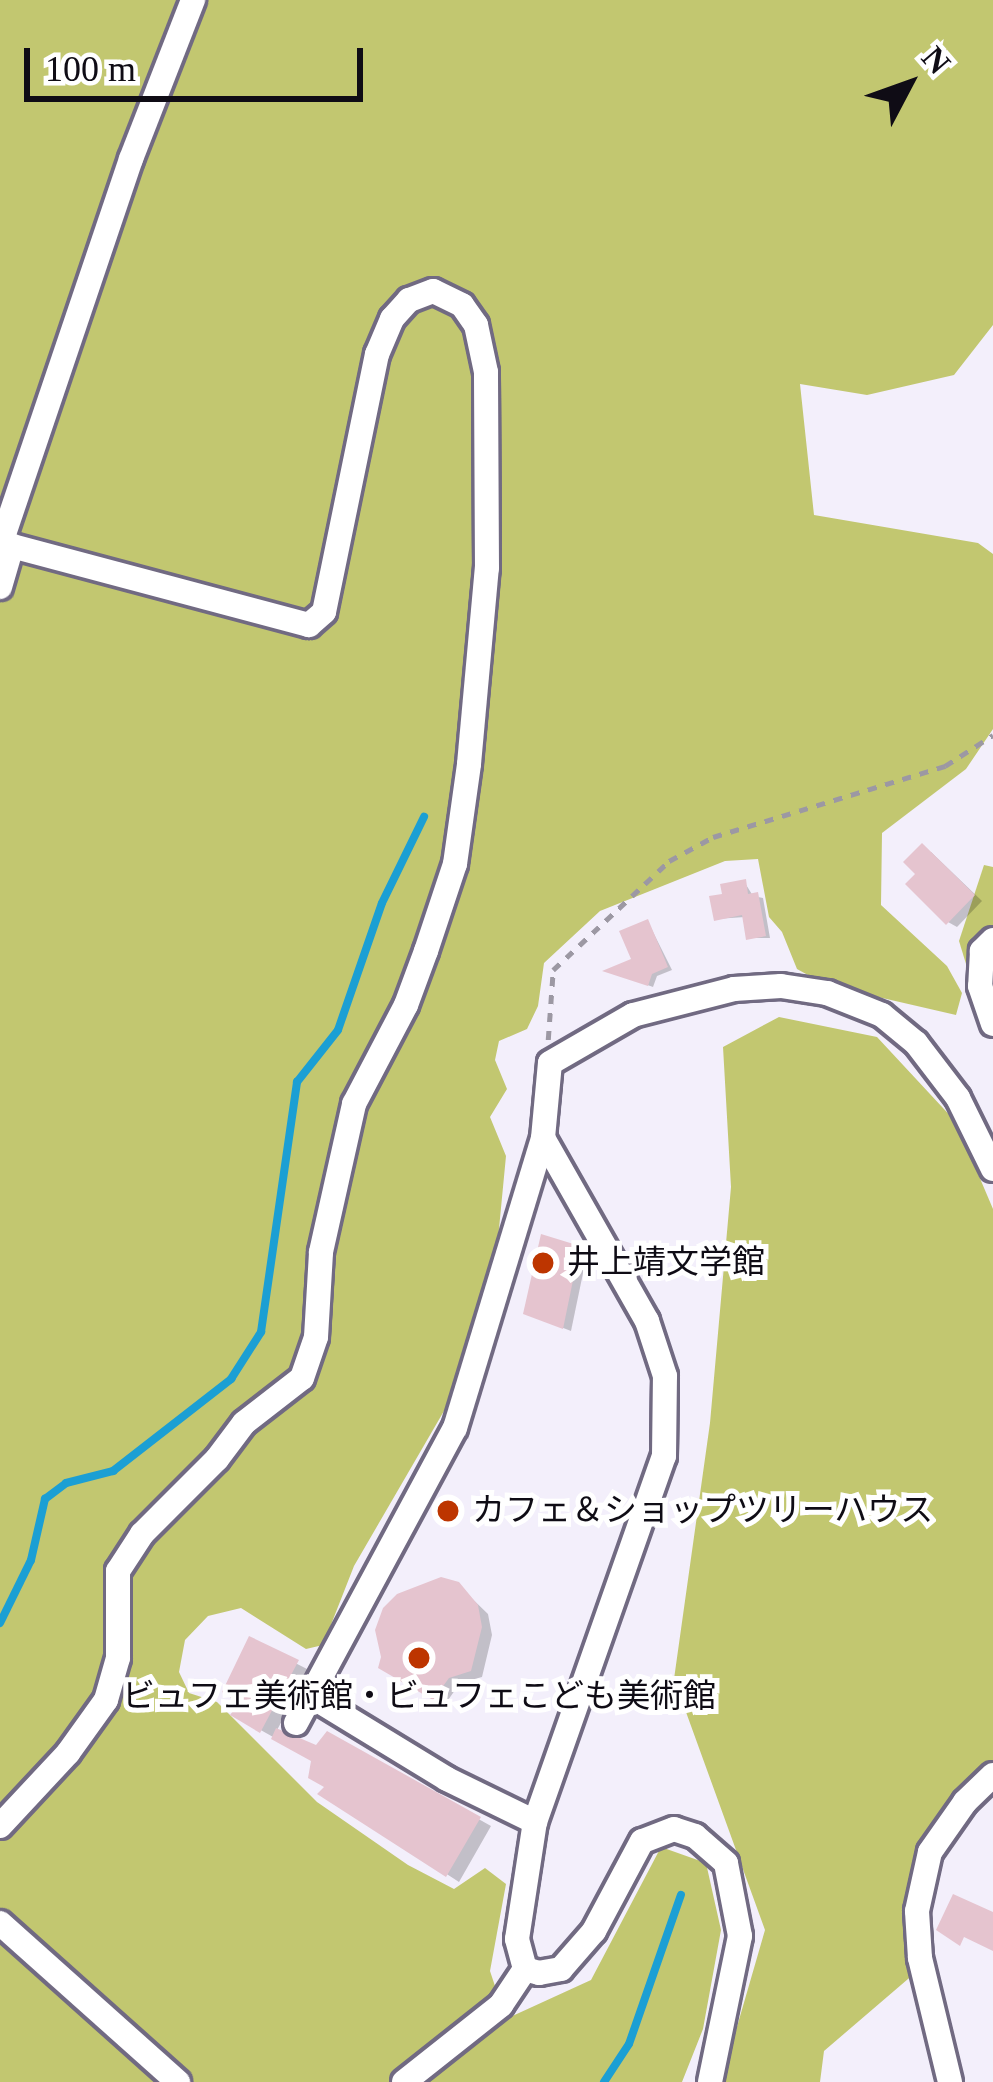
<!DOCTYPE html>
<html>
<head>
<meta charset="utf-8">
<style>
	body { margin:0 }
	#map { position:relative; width:993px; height:2082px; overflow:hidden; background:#f3effb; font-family:"Times New Roman","Noto Sans JP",serif }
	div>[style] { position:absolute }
	.green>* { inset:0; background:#c2c770 }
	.shadow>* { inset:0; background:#0003 }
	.stream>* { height:8px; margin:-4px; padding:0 4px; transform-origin:4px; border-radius:4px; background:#1b9fd4 }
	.building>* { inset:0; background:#e5c4cf }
	.path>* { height:4.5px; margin-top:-2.25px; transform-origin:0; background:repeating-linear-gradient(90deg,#9c98a3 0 9px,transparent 0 18px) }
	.roads { filter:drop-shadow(3px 0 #716a82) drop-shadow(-3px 0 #716a82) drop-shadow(0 3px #716a82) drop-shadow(0 -3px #716a82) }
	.minor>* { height:24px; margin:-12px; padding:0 12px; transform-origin:12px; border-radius:12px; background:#fff }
	.dots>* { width:33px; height:33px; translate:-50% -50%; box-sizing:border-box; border:6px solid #fff; border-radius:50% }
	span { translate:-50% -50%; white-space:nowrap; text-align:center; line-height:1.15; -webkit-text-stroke:10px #fff; paint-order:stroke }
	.poi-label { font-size:33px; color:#0f0c15 }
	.left { translate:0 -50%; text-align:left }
	.north { position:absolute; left:849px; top:24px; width:120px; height:120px; -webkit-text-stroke:9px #fff; paint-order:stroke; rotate:49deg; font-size:33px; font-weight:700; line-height:48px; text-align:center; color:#0f0c15 }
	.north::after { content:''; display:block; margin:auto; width:42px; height:54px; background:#0f0c15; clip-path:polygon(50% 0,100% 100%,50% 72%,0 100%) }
	.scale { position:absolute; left:24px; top:48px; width:339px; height:54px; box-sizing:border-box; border:6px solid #0f0c15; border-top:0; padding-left:15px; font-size:36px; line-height:42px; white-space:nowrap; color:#0f0c15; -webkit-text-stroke:9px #fff; paint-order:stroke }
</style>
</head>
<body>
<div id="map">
	<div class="green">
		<div style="clip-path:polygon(0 0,993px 0,993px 325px,954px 375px,867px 395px,800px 384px,814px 515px,978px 543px,993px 554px,993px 729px,966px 769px,882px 833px,881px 905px,947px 966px,962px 993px,956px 1015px,826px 985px,797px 969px,782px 932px,769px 917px,758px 859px,725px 861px,600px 911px,544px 963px,538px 1006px,527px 1029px,499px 1041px,495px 1060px,507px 1089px,490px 1117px,506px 1156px,498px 1239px,473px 1333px,455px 1392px,354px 1566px,323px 1645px,306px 1649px,241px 1608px,208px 1616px,185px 1640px,179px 1672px,189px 1693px,217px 1702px,317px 1802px,408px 1865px,454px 1889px,485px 1868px,506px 1884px,490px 1971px,506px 2019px,591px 1980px,661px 1847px,706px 1863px,721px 1930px,703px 2029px,682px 2082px,0 2082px)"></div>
		<div style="clip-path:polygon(984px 865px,993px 867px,993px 1021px,970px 977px,959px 941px)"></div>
		<div style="clip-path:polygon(779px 1017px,877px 1037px,956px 1122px,993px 1209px,993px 1764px,911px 1910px,915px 1973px,824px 2051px,820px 2082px,721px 2082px,765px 1930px,674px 1679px,710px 1423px,731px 1187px,723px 1047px)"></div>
	</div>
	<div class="shadow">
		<div style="clip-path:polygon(931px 852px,982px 901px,957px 927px,948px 922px,919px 874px)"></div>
		<div style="clip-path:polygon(745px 883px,753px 896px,763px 898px,770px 938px,749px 938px,745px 917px,716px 919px)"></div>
		<div style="clip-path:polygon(648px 922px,672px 970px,657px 976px,653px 987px,609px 971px,635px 961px)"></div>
		<div style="clip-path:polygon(578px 1249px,587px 1254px,571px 1331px,535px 1317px)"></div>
		<div style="clip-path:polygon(458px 1585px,488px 1614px,492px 1635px,482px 1677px,460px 1683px,446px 1703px,381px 1666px)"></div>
		<div style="clip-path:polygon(250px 1640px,309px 1670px,276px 1732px,317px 1748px,328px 1735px,491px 1826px,459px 1882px,322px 1793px,328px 1786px,314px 1760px,234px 1715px,244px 1702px)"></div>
	</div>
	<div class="stream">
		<div style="left:0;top:1623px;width:70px;rotate:-63.8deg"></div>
		<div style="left:31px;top:1560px;width:63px;rotate:-77.1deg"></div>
		<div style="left:45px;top:1499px;width:26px;rotate:-37deg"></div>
		<div style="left:66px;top:1483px;width:49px;rotate:-14.3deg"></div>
		<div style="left:113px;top:1471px;width:150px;rotate:-37.9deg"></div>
		<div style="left:231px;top:1379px;width:56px;rotate:-57.4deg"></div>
		<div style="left:261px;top:1332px;width:253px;rotate:-81.8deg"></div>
		<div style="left:297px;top:1082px;width:66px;rotate:-51.7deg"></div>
		<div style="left:338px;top:1030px;width:134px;rotate:-70.9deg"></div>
		<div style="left:382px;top:903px;width:96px;rotate:-64deg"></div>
		<div style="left:604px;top:2082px;width:45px;rotate:-56.7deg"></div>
		<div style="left:629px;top:2044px;width:158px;rotate:-70.8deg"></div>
	</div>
	<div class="building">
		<div style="clip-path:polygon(922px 843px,975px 895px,946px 925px,905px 884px,915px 874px,903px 862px)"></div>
		<div style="clip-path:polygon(746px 879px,748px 894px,758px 892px,766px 936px,746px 940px,742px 915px,714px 921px,709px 896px,722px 894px,720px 884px)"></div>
		<div style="clip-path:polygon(648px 919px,668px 967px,652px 974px,648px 986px,602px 971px,631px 959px,619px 931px)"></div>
		<div style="clip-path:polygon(541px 1234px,580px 1246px,563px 1329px,523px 1314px)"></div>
		<div style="clip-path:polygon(441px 1577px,459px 1582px,478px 1605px,482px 1627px,471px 1671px,449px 1678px,433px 1700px,378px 1668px,381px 1657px,375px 1630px,383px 1608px,397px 1594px)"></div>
		<div style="clip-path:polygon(249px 1636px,299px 1660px,260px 1733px,230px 1715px,239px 1703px,222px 1692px)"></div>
		<div style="clip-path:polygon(276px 1728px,316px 1745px,327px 1731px,481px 1817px,446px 1877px,317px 1794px,324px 1787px,308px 1778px,311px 1761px,271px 1739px)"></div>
		<div style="clip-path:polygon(953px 1894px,993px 1912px,993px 1951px,964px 1937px,960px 1946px,936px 1930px)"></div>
	</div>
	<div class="path">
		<div style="left:548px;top:1040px;width:70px;rotate:-85.9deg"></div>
		<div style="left:553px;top:970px;width:159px;rotate:-43.2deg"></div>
		<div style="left:669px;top:861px;width:50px;rotate:-28.6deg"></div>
		<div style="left:713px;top:837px;width:243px;rotate:-17deg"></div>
		<div style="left:945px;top:766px;width:57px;rotate:-32.9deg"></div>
	</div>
	<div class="roads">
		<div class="minor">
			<div style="left:0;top:587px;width:43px;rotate:-73.7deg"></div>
			<div style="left:993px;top:940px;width:16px;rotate:135deg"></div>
			<div style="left:982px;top:951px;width:35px;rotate:93deg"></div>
			<div style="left:980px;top:986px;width:40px;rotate:71.1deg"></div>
			<div style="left:311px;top:1696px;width:159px;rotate:31.4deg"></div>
			<div style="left:447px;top:1779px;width:98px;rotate:26deg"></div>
			<div style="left:296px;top:1723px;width:335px;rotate:-61.7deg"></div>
			<div style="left:455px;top:1428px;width:303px;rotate:-73.1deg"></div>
			<div style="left:0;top:1826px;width:100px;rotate:-47deg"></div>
			<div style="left:68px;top:1753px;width:65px;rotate:-54.4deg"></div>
			<div style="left:106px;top:1700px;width:44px;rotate:-74.1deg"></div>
			<div style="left:118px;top:1658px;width:87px;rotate:-90deg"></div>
			<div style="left:118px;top:1571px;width:44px;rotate:-57deg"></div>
			<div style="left:142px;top:1534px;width:106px;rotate:-45deg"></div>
			<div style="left:217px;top:1459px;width:45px;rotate:-53.1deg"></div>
			<div style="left:244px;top:1423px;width:73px;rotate:-37.8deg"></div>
			<div style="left:302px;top:1378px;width:43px;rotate:-71.1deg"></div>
			<div style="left:316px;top:1337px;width:85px;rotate:-86.6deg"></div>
			<div style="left:321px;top:1252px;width:152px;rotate:-77.4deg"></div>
			<div style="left:354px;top:1104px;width:112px;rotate:-62.3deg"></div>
			<div style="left:406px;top:1005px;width:58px;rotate:-69.7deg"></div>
			<div style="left:426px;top:951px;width:92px;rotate:-71.6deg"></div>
			<div style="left:455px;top:864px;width:101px;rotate:-82deg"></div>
			<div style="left:469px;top:764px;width:197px;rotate:-84.8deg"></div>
			<div style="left:487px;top:568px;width:196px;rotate:-90.3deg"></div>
			<div style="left:486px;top:372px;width:48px;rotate:-102deg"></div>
			<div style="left:476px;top:325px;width:24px;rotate:-125deg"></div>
			<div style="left:462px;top:305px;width:32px;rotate:-154deg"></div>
			<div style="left:433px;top:291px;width:26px;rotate:159deg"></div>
			<div style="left:409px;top:300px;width:25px;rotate:132deg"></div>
			<div style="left:392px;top:319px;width:38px;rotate:113deg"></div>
			<div style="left:377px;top:354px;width:263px;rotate:101.6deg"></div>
			<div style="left:324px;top:612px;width:20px;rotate:139deg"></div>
			<div style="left:309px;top:625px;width:319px;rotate:-165.1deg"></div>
			<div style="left:1px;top:543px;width:405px;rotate:-71.3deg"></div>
			<div style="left:131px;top:159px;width:171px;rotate:-68.7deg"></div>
			<div style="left:0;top:1923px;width:239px;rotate:41.8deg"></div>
			<div style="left:404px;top:2082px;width:124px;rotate:-38.4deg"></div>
			<div style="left:501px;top:2005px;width:43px;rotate:-56.3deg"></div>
			<div style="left:710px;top:2082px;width:149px;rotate:-78.4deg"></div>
			<div style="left:740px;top:1936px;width:74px;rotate:-100.9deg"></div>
			<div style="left:726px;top:1863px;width:41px;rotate:-138.9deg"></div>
			<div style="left:695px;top:1836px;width:22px;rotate:-162deg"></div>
			<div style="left:674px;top:1829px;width:34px;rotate:159deg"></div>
			<div style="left:642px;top:1841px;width:102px;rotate:118.1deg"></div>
			<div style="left:594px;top:1931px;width:50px;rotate:131deg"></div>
			<div style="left:561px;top:1969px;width:22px;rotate:170deg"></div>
			<div style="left:539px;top:1973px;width:15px;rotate:-164deg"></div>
			<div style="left:525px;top:1969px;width:31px;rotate:-105deg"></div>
			<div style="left:517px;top:1939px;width:118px;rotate:-81.3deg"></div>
			<div style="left:535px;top:1822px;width:388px;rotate:-70.6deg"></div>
			<div style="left:664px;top:1456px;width:80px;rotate:-89.3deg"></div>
			<div style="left:665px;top:1376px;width:58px;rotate:-108.1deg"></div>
			<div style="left:647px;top:1321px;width:210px;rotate:-119.6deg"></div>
			<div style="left:543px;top:1138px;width:75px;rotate:-84.7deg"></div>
			<div style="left:550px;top:1063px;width:96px;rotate:-30deg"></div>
			<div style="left:633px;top:1015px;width:104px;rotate:-14.4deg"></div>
			<div style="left:734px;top:989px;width:47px;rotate:-3.7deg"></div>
			<div style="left:781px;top:986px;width:47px;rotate:8.7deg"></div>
			<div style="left:827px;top:993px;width:59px;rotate:21.8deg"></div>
			<div style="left:882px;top:1015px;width:44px;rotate:39.5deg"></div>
			<div style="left:916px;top:1043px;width:69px;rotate:52.6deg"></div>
			<div style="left:958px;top:1098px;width:79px;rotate:63.8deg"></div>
			<div style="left:950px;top:2082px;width:128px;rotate:-103.6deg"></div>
			<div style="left:920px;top:1958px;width:47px;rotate:-93.7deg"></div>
			<div style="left:917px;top:1911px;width:60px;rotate:-77.6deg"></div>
			<div style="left:930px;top:1852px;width:61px;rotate:-55deg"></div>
			<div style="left:965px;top:1802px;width:39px;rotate:-44deg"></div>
		</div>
	</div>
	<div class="dots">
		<div style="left:543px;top:1263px;background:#bd3500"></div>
		<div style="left:448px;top:1511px;background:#bd3500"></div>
		<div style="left:419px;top:1658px;background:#bd3500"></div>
	</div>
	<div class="poi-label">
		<span class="left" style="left:567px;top:1263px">井上靖文学館</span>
		<span class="left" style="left:472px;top:1511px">カフェ＆ショップツリーハウス</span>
		<span style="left:419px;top:1697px">ビュフェ美術館・ビュフェこども美術館</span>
	</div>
	<div class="north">N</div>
	<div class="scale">100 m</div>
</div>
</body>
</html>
